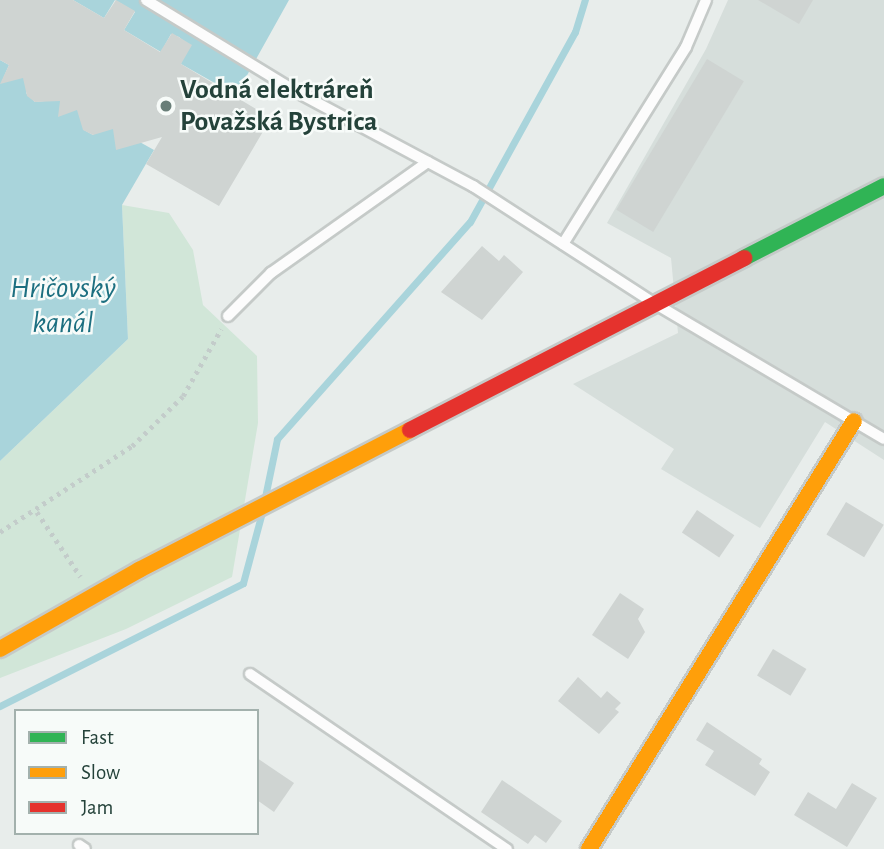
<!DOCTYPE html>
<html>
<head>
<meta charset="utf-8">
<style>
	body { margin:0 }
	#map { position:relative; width:884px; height:849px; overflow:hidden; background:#e8edeb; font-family:"Alegreya Sans",sans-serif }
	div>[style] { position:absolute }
	.built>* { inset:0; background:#d6dedb }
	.green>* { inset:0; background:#d1e6d8 }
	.water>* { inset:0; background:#a9d4db }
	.stream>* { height:7px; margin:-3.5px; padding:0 3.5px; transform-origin:3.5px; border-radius:3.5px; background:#a9d4db }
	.building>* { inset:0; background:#cfd4d2; transform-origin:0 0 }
	.path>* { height:4.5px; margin-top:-2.25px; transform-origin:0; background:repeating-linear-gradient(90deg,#c3ccca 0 3.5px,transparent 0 8.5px) }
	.roads { filter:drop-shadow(2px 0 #c5cac8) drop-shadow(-2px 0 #c5cac8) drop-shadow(0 2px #c5cac8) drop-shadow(0 -2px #c5cac8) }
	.lane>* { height:10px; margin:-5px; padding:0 5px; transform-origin:5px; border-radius:5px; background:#fcfcfc }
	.fast>* { height:16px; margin:-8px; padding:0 8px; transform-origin:8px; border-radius:8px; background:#30b455 }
	.slow>* { height:16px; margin:-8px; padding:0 8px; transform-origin:8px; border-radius:8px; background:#ff9f0a }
	.jam>* { height:16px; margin:-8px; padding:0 8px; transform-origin:8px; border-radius:8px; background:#e5322d }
	.dots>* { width:19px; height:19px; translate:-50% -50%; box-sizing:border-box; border:4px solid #f7fbf9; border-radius:50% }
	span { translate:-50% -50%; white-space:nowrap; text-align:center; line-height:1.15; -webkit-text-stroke:5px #f7fbf9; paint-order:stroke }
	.poi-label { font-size:28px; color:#24423a; font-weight:700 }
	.left { translate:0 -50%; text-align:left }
	.water-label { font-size:30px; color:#1c6f80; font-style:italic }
	.legend { position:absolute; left:14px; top:709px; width:245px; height:126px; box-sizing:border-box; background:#f7fbf9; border:2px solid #a3b1ad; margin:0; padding:9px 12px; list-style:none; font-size:21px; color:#24423a }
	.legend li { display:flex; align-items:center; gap:14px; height:35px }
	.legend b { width:35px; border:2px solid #a3b1ad }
</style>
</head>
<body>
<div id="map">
	<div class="built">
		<div style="clip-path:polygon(728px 0,884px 0,884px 460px,825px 422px,760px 528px,661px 469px,674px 449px,573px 384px,678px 333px,671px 258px,607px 223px,706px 49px)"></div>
	</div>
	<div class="green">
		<div style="clip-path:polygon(122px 205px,169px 213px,193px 250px,203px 305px,257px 356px,258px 423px,232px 577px,126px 629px,0 678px,0 461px,128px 339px)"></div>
	</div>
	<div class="water">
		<div style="clip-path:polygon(73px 0,115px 0,104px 18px)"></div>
		<div style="clip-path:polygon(115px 0,289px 0,236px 95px,181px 64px,185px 42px,179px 37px,171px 34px,161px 52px,124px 30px,135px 12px)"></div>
		<div style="clip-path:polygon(0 60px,9px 65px,2px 81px,15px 69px,33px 79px,26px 93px,35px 102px,66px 99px,60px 116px,72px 102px,90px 113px,84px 130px,93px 135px,105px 122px,123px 132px,118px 149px,129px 136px,154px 150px,122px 205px,128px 339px,0 461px)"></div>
	</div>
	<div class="stream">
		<div style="left:265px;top:497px;width:59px;rotate:-78.3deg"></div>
		<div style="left:277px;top:439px;width:290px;rotate:-48.4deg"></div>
		<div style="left:470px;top:222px;width:217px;rotate:-61.1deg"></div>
		<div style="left:575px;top:32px;width:34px;rotate:-73deg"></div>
		<div style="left:0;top:706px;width:272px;rotate:-26.8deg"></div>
		<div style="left:243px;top:583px;width:69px;rotate:-75deg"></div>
	</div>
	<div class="building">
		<div style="clip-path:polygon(0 0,73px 0,104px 18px,116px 0,135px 11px,124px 30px,160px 52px,172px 33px,192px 45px,181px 64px,271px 118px,219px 206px,146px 164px,162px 137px,116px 150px,113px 129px,93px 135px,83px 130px,77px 110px,58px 117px,60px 101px,35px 102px,27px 96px,23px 78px,0 84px,9px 65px,0 60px)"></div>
		<div style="clip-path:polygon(758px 0,813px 0,799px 24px)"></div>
		<div style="left:707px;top:59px;width:43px;height:176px;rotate:31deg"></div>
		<div style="clip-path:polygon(482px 246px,499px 261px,504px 255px,523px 272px,482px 320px,441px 292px)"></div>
		<div style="left:846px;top:502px;width:44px;height:38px;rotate:31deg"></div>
		<div style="left:697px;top:510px;width:45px;height:27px;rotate:34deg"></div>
		<div style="clip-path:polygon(620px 593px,644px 609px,638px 619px,645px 632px,628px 659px,592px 635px)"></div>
		<div style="left:773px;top:649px;width:39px;height:31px;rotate:31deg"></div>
		<div style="clip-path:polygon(578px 677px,601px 698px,607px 691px,621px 703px,615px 709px,619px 712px,599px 734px,558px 701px)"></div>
		<div style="clip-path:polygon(707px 722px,762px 759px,759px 764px,770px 772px,755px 796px,705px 765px,714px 751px,696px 740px)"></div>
		<div style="clip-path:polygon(257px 758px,294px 783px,274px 812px,257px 800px)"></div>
		<div style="clip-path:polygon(502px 780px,562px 821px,546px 843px,535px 835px,528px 844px,481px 812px)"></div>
		<div style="clip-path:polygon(852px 783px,877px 798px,847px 847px,794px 815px,808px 792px,836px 809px)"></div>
	</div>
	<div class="path">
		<div style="left:37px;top:512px;width:78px;rotate:55.9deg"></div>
		<div style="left:0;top:532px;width:158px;rotate:-33.1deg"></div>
		<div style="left:132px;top:446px;width:71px;rotate:-44.4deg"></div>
		<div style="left:183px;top:396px;width:77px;rotate:-60.4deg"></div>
	</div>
	<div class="roads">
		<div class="lane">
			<div style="left:146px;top:0;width:175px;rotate:31.4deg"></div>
			<div style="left:295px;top:91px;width:202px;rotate:28.1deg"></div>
			<div style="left:473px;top:186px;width:216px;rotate:32.9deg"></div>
			<div style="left:654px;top:303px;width:267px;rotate:30.6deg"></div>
			<div style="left:563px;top:244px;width:232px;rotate:-58deg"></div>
			<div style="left:686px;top:47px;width:51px;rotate:-66.9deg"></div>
			<div style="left:228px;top:316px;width:61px;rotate:-45deg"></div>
			<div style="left:271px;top:273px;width:192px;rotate:-35.3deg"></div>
			<div style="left:250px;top:674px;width:311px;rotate:34.3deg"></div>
			<div style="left:79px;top:845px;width:7px;rotate:34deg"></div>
		</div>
		<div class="fast">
			<div style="left:744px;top:258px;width:157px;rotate:-27.2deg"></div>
		</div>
		<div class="slow">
			<div style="left:0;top:649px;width:160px;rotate:-29.6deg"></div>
			<div style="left:139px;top:570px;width:305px;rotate:-27.3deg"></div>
			<div style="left:589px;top:849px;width:503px;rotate:-58.24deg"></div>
		</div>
		<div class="jam">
			<div style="left:410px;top:430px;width:376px;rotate:-27.2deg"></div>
		</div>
	</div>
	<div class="dots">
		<div style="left:166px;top:106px;background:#697e78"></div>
	</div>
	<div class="poi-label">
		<span class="left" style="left:180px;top:106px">Vodná elektráreň<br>Považská Bystrica</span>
	</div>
	<div class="water-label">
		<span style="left:63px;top:305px">Hričovský<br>kanál</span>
	</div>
	<ul class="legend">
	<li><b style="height:9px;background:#30b455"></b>Fast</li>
	<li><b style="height:9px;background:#ff9f0a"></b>Slow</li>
	<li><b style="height:9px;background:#e5322d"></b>Jam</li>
	</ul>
</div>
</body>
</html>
